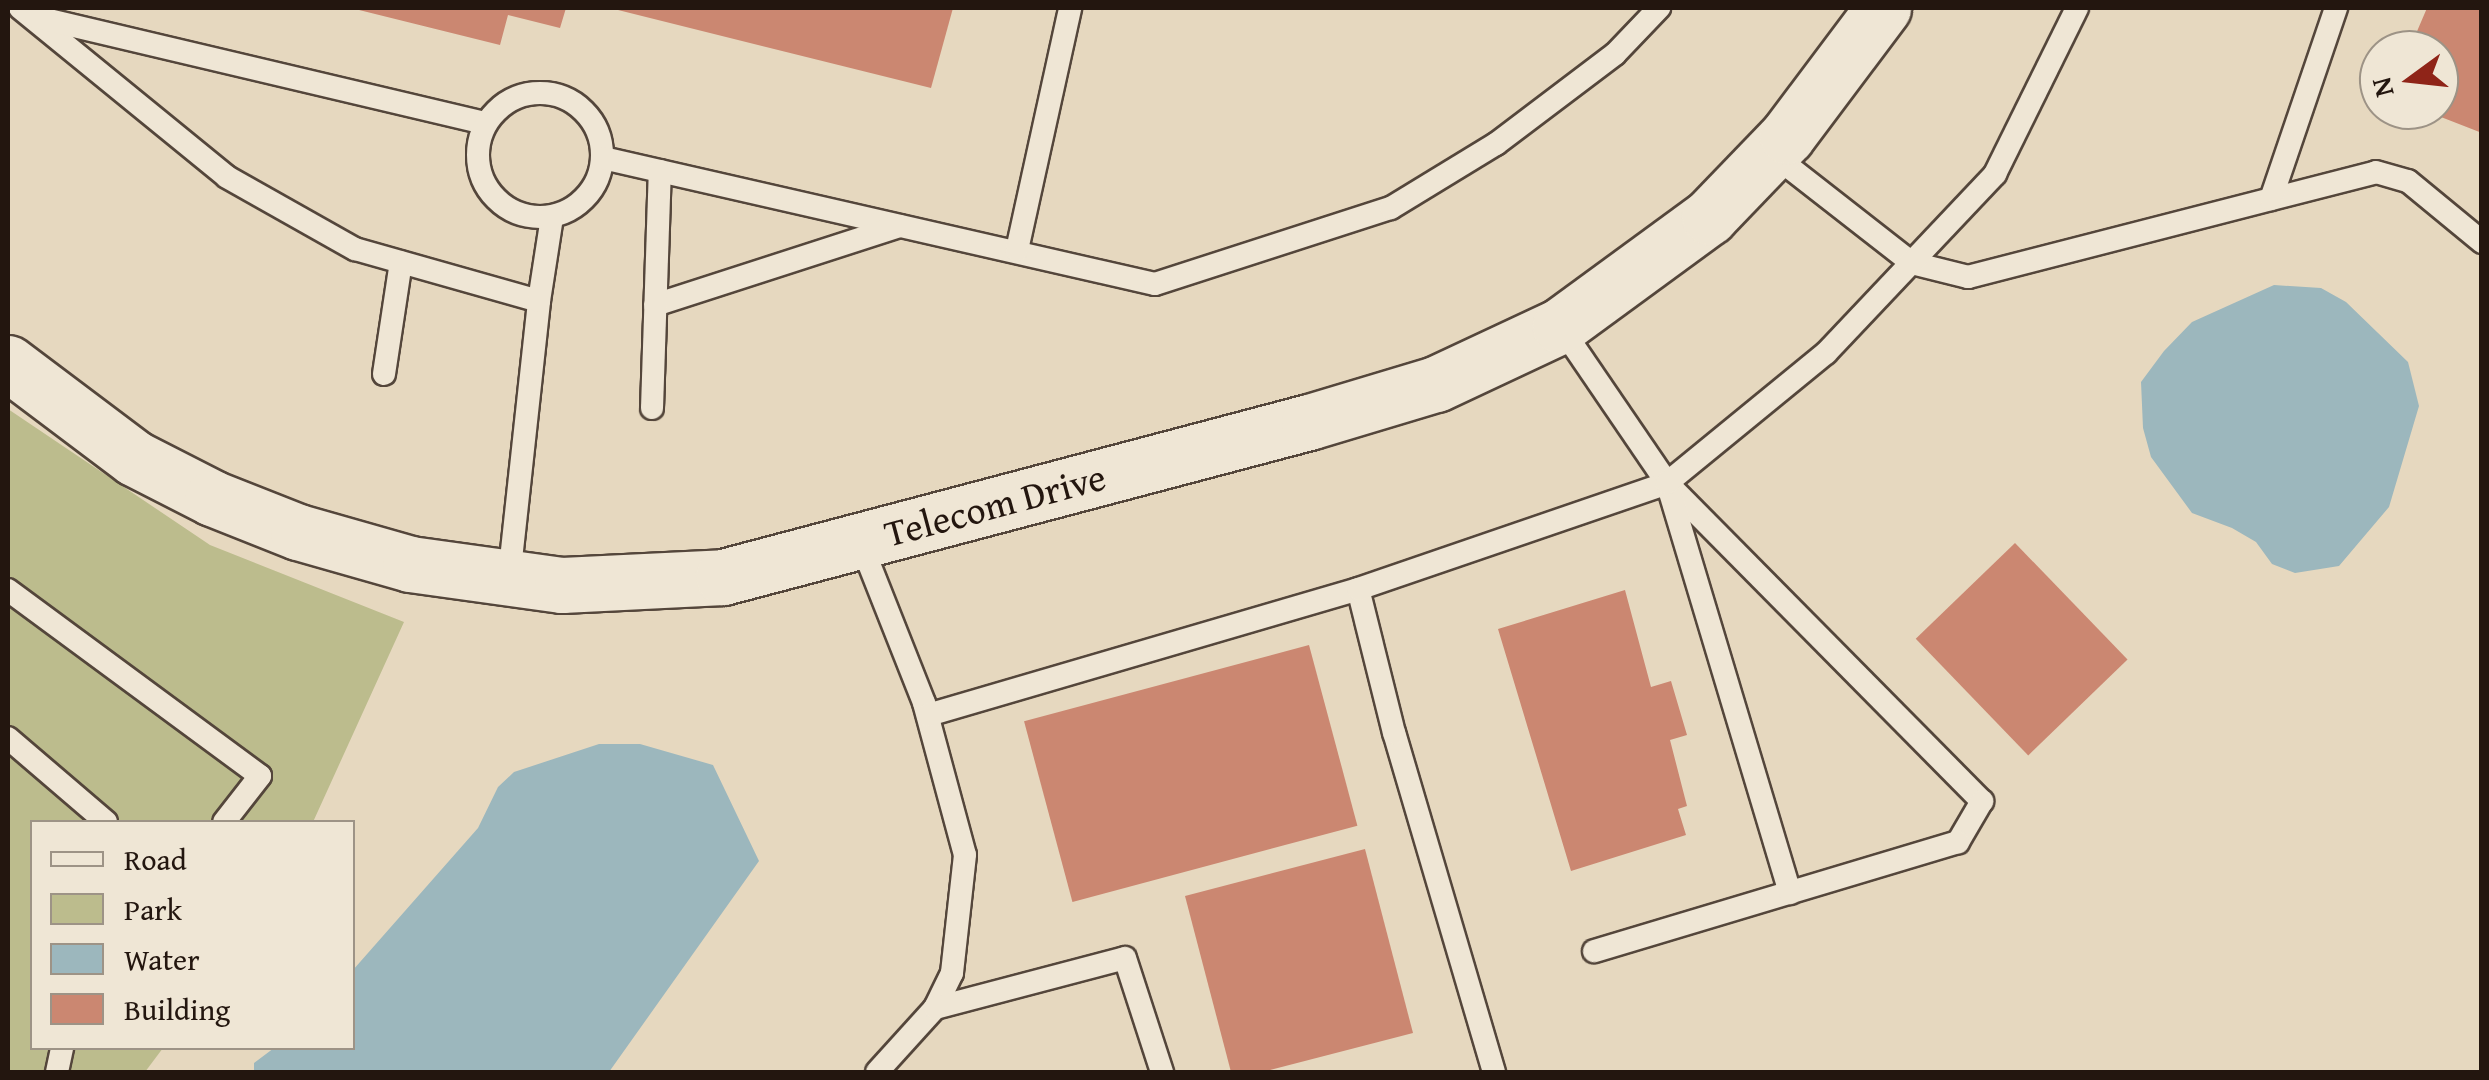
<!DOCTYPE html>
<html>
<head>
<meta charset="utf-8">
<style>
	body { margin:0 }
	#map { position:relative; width:2489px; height:1080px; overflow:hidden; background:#e6d8bf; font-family:"Gentium Book Plus",serif }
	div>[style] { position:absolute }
	.green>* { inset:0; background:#bcbc8d }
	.water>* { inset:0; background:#9cb7bd }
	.building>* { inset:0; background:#cb8771; transform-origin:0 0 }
	.roads { filter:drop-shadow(2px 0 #54463b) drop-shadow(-2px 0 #54463b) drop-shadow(0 2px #54463b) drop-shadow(0 -2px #54463b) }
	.service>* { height:22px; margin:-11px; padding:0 11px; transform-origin:11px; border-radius:11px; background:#efe6d5 }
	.service>.ring { margin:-11px; padding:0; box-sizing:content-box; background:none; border:22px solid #efe6d5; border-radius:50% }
	.tertiary>* { height:55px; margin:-27.5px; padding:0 27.5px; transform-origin:27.5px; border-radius:27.5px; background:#efe6d5 }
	span { translate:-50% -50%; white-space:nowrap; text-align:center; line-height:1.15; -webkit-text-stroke:8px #efe6d5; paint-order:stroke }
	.street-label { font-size:38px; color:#23160f }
	.frame { position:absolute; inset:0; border:10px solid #23160f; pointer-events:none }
	.legend { position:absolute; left:30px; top:820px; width:325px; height:230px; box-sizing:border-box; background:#efe6d5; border:2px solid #9d9386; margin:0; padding:12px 18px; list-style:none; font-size:30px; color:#23160f }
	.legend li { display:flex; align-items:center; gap:20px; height:50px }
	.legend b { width:50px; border:2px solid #9d9386 }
	.north { position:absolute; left:2359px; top:30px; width:100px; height:100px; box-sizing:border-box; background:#efe6d5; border:2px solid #9d9386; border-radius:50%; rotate:255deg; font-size:28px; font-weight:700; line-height:40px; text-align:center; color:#23160f }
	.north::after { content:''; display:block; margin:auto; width:35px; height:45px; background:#8f2418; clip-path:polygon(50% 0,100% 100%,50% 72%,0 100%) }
</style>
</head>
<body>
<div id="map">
	<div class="green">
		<div style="clip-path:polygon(8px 409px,210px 545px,404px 622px,313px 822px,32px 822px,32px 1048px,163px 1048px,145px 1072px,8px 1072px)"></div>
	</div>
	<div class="water">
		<div style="clip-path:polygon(2274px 285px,2321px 288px,2346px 302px,2408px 362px,2419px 406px,2389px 507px,2339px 566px,2295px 573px,2272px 564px,2256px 542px,2232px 528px,2192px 513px,2151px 457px,2143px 428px,2141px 382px,2164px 351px,2192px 322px)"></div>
		<div style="clip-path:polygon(599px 744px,640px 744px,713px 765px,759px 861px,609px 1072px,254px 1072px,254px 1063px,274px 1048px,352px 1048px,353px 970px,478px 828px,498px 787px,514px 772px)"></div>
	</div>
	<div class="building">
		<div style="clip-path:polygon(566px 8px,560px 28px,508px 15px,500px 45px,355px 9px)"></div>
		<div style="clip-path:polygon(610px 8px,953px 8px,931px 88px)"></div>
		<div style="clip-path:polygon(2427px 8px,2482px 8px,2482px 133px,2423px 110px,2439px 110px,2439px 50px,2409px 50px)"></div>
		<div style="left:2015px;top:543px;width:162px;height:138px;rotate:46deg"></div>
		<div style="clip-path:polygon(1625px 590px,1651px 687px,1671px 681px,1687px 735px,1670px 740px,1687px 806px,1678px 809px,1686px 835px,1571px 871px,1498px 629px)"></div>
		<div style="left:1309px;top:645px;width:187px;height:295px;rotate:75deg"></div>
		<div style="clip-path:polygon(1365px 849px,1413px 1033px,1262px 1072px,1231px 1072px,1185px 896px)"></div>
	</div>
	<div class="roads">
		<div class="service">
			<div style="left:20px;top:8px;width:267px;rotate:39.2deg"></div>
			<div style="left:227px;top:177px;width:147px;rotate:29.4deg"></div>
			<div style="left:355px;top:249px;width:191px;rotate:15.8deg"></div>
			<div style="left:36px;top:17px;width:462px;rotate:13.3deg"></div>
			<div class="ring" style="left:478px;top:93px;width:102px;height:102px"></div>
			<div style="left:1771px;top:153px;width:179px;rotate:38deg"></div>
			<div style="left:1912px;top:263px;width:58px;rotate:14deg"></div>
			<div style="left:1968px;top:277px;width:421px;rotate:-14.4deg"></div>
			<div style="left:2376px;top:172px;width:33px;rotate:16deg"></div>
			<div style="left:2408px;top:181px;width:96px;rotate:39.5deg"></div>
			<div style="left:603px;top:158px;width:566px;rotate:12.86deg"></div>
			<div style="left:1155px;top:284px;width:248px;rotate:-17.9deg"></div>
			<div style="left:1391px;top:208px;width:123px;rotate:-31.4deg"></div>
			<div style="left:1496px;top:144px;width:149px;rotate:-37.1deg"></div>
			<div style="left:1615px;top:54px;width:64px;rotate:-46.3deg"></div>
			<div style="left:2271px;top:199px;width:202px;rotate:-71.2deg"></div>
			<div style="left:1017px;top:250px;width:248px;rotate:-77.6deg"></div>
			<div style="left:655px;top:305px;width:257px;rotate:-17.9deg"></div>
			<div style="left:1560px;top:326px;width:190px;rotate:55.7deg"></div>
			<div style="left:1667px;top:483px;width:448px;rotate:45.3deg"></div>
			<div style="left:1982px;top:801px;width:48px;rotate:120.3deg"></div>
			<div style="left:1958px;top:842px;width:380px;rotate:163.3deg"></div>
			<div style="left:384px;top:374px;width:113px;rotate:-81.4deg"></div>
			<div style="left:652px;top:408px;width:237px;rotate:-88.1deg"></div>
			<div style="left:1668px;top:486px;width:425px;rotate:73.3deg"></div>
			<div style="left:860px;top:541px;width:174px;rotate:68.4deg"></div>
			<div style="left:924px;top:703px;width:157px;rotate:74.9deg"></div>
			<div style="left:965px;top:855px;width:119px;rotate:96.3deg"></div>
			<div style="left:952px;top:973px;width:39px;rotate:116deg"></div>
			<div style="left:935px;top:1008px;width:86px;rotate:132.2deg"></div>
			<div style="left:509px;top:578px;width:279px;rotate:-83.8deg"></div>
			<div style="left:539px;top:301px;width:85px;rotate:-81.2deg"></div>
			<div style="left:8px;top:590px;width:313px;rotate:36.4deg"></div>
			<div style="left:260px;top:776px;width:58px;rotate:128deg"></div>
			<div style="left:928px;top:715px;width:448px;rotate:-16.3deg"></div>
			<div style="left:8px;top:738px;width:129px;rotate:40.6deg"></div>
			<div style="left:935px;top:1008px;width:196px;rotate:-14.7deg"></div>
			<div style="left:1125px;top:958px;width:120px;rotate:72deg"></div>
			<div style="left:57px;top:1072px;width:25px;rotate:-78deg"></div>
			<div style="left:1494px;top:1072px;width:353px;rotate:-106.4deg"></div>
			<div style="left:1394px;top:733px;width:148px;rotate:-104deg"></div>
			<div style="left:1358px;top:589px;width:327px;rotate:-18.9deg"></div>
			<div style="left:1667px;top:483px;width:205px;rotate:-39.3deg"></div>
			<div style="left:1826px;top:353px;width:246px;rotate:-46.6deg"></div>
			<div style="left:1995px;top:174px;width:185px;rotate:-63.7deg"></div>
		</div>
		<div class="tertiary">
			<div style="left:8px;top:363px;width:158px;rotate:37deg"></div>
			<div style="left:134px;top:458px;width:88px;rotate:27.1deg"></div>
			<div style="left:212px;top:498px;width:92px;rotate:21.6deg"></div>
			<div style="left:298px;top:532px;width:116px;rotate:15.9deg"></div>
			<div style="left:410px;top:564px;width:153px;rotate:7.9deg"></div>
			<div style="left:562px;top:585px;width:161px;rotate:-2.8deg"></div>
			<div style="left:723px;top:577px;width:606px;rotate:-14.82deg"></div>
			<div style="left:1309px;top:422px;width:133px;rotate:-16.7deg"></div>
			<div style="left:1436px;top:384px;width:137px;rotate:-25.1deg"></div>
			<div style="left:1560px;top:326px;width:185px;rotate:-36.2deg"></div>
			<div style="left:1709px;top:217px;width:112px;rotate:-46.1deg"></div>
			<div style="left:1787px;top:136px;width:160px;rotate:-53.1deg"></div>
		</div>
	</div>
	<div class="street-label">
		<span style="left:995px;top:505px;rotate:-15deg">Telecom Drive</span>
	</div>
	<div class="frame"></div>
	<ul class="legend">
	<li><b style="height:12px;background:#efe6d5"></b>Road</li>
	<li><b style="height:28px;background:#bcbc8d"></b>Park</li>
	<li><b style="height:28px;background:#9cb7bd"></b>Water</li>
	<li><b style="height:28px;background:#cb8771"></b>Building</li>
	</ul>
	<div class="north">N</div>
</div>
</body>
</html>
